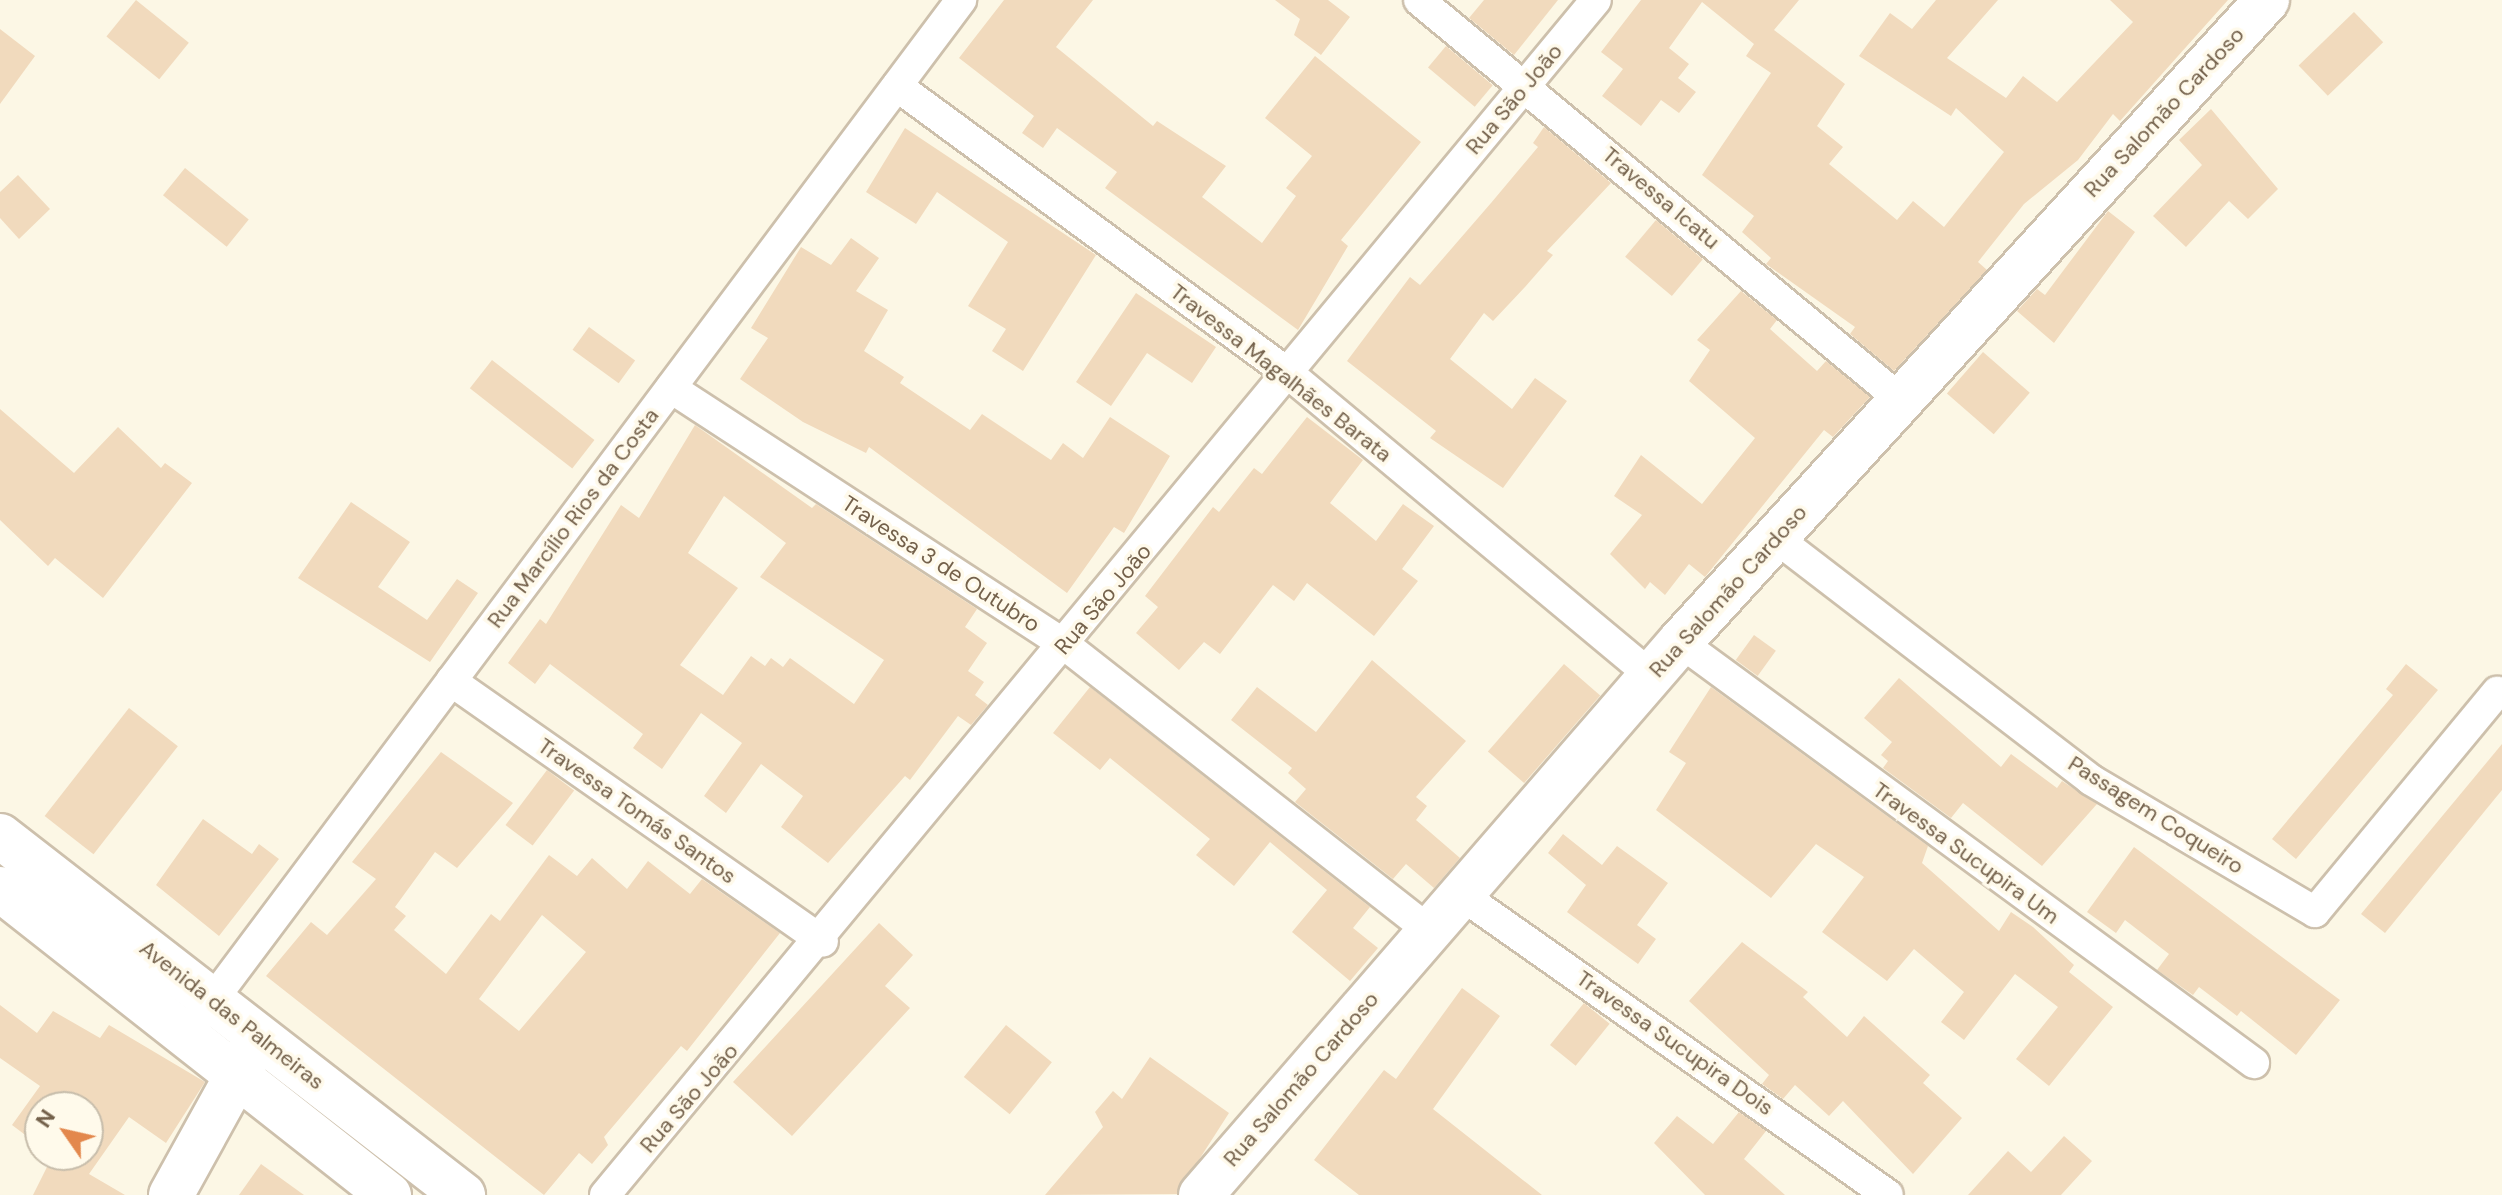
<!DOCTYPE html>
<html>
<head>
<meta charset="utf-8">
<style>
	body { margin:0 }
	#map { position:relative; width:2502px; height:1195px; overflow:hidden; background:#fcf7e5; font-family:"DM Sans",sans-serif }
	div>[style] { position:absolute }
	.building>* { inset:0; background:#f1dabd; transform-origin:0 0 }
	.roads { filter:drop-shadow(2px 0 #cdc0ac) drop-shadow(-2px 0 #cdc0ac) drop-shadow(0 2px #cdc0ac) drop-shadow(0 -2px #cdc0ac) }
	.street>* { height:30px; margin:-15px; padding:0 15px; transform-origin:15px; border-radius:15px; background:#fff }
	.secondary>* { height:44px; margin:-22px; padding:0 22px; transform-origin:22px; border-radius:22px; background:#fff }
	span { translate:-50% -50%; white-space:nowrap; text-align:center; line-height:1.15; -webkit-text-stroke:7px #fffaeb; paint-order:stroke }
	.street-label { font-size:22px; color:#74614b }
	.north { position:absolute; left:24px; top:1091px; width:80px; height:80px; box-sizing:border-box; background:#fffaeb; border:2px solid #c7bdab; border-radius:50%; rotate:304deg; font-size:22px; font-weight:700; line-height:32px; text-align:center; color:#74614b }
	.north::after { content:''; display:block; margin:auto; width:28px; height:36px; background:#e3884d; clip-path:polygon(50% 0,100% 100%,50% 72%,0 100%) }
</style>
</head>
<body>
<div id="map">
	<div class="building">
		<div style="left:136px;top:0;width:68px;height:47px;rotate:39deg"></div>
		<div style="clip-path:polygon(1004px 0,1093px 0,1056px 47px,1153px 126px,1157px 121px,1226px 166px,1202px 197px,1262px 243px,1296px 196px,1286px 188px,1312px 156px,1265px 118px,1315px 56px,1421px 142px,1341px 240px,1348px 246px,1298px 330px,1105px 188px,1117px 172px,1057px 128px,1043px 148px,1022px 133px,1034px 116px,959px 58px)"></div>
		<div style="clip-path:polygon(1275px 0,1328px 0,1350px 17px,1321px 55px,1294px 35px,1300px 19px)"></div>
		<div style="clip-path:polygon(1484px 0,1558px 0,1514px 55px,1469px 18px)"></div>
		<div style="clip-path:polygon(1641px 0,1799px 0,1774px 30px,1845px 84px,1817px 126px,1843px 147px,1829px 164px,1897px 220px,1913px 201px,1944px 227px,2004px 152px,1956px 108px,1951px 116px,1859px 56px,1890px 13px,1912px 29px,1936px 0,1998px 0,1947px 58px,2006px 98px,2023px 76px,2057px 102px,2133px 22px,2110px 0,2228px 0,2120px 121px,2113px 114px,2078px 160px,2024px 204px,1978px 262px,1987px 270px,1894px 371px,1850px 334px,1855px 327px,1766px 264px,1771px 258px,1742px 232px,1754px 216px,1702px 175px,1771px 73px,1746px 56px,1754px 44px,1702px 2px,1669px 48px,1689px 64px,1678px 78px,1696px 92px,1679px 113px,1661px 100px,1641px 126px,1602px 96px,1623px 69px,1601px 52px)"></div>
		<div style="left:2354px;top:12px;width:42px;height:77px;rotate:46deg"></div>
		<div style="clip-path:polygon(0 29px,35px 56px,0 104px)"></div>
		<div style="left:1446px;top:46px;width:61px;height:28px;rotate:40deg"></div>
		<div style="clip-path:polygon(2211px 109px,2278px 189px,2248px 219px,2229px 201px,2186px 247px,2153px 216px,2202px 165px,2179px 140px)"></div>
		<div style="clip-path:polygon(1544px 127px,1611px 183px,1547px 251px,1553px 255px,1525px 287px,1493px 321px,1484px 313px,1450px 359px,1512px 409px,1535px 378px,1567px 401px,1503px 488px,1430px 438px,1436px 431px,1347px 361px,1410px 277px,1420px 285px,1491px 203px,1538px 147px,1533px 143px)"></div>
		<div style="clip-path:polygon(905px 128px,1096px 255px,1023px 371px,992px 351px,1006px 329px,968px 306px,1008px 242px,937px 192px,916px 224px,866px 192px)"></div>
		<div style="left:185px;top:168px;width:82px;height:35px;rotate:39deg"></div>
		<div style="clip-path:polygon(18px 175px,50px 209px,19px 239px,0 218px,0 192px)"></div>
		<div style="clip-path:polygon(2108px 211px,2135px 232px,2054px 343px,2017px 311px,2037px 289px,2045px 295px)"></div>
		<div style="left:1656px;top:220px;width:61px;height:48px;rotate:40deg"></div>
		<div style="clip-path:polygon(851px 238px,879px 258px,856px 291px,888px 310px,864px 351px,904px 377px,900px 383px,970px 430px,982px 414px,1051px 460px,1063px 443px,1083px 458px,1110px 417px,1170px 456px,1124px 533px,1114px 527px,1067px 593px,869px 447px,866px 453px,803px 422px,740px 379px,768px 338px,751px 328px,801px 247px,831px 265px)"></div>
		<div style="clip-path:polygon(1741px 291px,1777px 320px,1770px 329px,1817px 371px,1826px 361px,1870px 397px,1833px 437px,1824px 430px,1705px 577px,1689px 564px,1665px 595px,1650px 582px,1645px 589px,1610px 554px,1642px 515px,1614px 496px,1641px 455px,1702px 504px,1755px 438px,1689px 381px,1710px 350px,1697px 340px)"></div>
		<div style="clip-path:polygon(1136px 293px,1216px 347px,1192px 383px,1147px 353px,1111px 406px,1076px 382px)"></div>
		<div style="left:589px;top:327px;width:57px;height:28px;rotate:36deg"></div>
		<div style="left:1983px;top:352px;width:62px;height:55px;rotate:41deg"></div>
		<div style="left:492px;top:360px;width:130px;height:36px;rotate:38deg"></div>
		<div style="clip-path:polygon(0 409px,74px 473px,118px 427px,161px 468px,165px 463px,192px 483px,103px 598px,55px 558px,48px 566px,0 520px)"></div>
		<div style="clip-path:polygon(1307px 417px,1363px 460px,1330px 503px,1376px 541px,1403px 504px,1434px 526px,1402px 569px,1418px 581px,1374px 636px,1307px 583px,1294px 601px,1273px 585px,1220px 654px,1204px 642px,1179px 670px,1136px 633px,1158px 607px,1145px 596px,1213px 507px,1219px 512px,1254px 468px,1262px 474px)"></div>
		<div style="clip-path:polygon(evenodd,695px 425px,812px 508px,816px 504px,977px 609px,965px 627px,987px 643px,968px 671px,984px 682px,975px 695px,988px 705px,971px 725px,958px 716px,910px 780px,905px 776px,828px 863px,781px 827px,803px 796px,761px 764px,726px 813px,704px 796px,742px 743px,701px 713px,662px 769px,633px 748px,643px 734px,550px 664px,535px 684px,508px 663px,540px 619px,546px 624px,621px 505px,639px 518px,695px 425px,724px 496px,786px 543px,760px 577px,884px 660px,854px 704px,790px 658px,783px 667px,771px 658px,765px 666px,751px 656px,723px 695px,680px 665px,738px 588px,688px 553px,724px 496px)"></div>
		<div style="clip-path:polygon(351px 502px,410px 542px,378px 587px,427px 620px,457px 579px,478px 593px,430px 662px,298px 578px)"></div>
		<div style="left:1754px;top:635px;width:27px;height:31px;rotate:36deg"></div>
		<div style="clip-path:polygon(1372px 660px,1466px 741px,1416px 797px,1427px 806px,1416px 820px,1460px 858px,1434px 888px,1406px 864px,1393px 879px,1295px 802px,1306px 789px,1288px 773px,1292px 768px,1231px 720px,1257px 687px,1316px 732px)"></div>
		<div style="left:1564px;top:664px;width:48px;height:116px;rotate:41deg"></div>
		<div style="clip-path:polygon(2406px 664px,2438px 690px,2296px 859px,2272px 839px,2393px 695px,2386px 689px)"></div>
		<div style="clip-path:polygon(1899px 678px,2001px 767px,2011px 754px,2057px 788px,2062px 781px,2097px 804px,2042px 866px,1963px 803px,1951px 818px,1883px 768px,1888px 761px,1881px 755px,1892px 742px,1864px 718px)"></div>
		<div style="clip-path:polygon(1090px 687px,1370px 907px,1353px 928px,1378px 948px,1350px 981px,1292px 932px,1327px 890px,1270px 842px,1234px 886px,1196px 855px,1210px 839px,1110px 758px,1100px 770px,1053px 733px)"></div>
		<div style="clip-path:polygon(1711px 687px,1928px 846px,1922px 863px,1999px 931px,2011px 912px,2033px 927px,2074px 965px,2069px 972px,2113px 1007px,2049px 1086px,2016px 1059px,2058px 1007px,2015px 974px,1964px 1040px,1941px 1022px,1964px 992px,1914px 949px,1887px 981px,1822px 932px,1864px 877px,1816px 844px,1771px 898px,1656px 810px,1686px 763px,1669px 752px)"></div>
		<div style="left:129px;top:708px;width:62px;height:137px;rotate:38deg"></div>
		<div style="clip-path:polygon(2502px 744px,2502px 790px,2385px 933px,2361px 914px)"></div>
		<div style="clip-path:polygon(evenodd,441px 752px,513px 803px,457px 868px,435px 852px,395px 907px,406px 916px,394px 930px,446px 974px,491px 914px,500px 921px,549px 855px,577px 876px,592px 858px,627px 889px,648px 861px,690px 894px,702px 879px,780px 933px,687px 1051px,681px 1046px,604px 1137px,608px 1145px,592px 1164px,579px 1153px,544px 1195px,266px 976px,311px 922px,327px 935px,376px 879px,352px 862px,441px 752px,542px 915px,586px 952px,519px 1031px,479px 999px,542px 915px)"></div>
		<div style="left:547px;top:770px;width:34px;height:69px;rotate:37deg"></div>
		<div style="clip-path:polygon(203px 819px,252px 854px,259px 844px,279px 859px,219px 936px,156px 885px)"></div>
		<div style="clip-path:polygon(1563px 834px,1602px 865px,1617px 846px,1668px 883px,1637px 925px,1656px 939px,1638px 964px,1567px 912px,1586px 885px,1548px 853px)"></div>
		<div style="clip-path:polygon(2134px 847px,2340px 1000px,2296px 1055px,2241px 1011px,2237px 1016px,2199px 987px,2193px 995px,2157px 970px,2169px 954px,2125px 920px,2116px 933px,2087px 912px)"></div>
		<div style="clip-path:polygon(879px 923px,913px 955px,885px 986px,910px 1008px,792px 1136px,733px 1082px)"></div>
		<div style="clip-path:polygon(1742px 942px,1808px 992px,1803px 997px,1847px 1037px,1864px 1016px,1930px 1075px,1923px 1083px,1962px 1118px,1913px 1174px,1843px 1101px,1829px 1116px,1795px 1085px,1783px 1099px,1762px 1084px,1769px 1075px,1689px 1001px)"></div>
		<div style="clip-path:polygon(1462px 988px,1500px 1016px,1433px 1109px,1542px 1195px,1359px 1195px,1314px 1160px,1384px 1070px,1396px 1079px)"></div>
		<div style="left:1584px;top:1003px;width:33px;height:54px;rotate:39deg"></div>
		<div style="clip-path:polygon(0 1005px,37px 1033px,53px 1011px,100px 1038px,109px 1025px,205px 1082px,166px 1143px,129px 1117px,89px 1174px,125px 1195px,33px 1195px,53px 1155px,88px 1155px,88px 1107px,40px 1107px,40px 1146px,12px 1125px,40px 1086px,0 1058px)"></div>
		<div style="left:1006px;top:1025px;width:59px;height:67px;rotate:39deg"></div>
		<div style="clip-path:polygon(1150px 1057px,1229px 1113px,1177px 1194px,1045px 1195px,1103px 1127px,1095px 1112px,1113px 1091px,1122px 1099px)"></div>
		<div style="clip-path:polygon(1739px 1112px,1766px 1131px,1744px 1159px,1785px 1195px,1705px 1195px,1654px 1143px,1677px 1116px,1713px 1144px)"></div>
		<div style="clip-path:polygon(2064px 1136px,2092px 1161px,2061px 1195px,1968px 1195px,2008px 1151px,2031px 1172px)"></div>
		<div style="clip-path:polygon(261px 1164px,304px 1195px,239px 1195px)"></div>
	</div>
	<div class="roads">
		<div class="street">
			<div style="left:1419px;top:0;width:625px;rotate:39.68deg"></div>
			<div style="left:897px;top:86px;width:486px;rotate:36.3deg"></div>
			<div style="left:1289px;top:374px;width:471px;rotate:39.8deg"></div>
			<div style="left:671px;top:388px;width:470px;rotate:33.1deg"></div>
			<div style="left:1065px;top:645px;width:462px;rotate:38.1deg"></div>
			<div style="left:1776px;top:538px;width:397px;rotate:37.5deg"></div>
			<div style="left:2091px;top:780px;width:260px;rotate:30.5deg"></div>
			<div style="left:2315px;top:912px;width:286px;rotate:-50.4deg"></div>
			<div style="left:1680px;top:642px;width:712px;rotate:36.26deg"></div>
			<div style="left:451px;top:681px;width:454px;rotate:35deg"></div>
			<div style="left:1460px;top:894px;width:523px;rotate:35.12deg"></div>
			<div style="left:202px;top:1014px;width:1267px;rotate:-53.18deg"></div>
			<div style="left:605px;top:1195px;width:1552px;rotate:-50.33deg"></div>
		</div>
		<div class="secondary">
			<div style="left:0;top:836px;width:586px;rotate:37.79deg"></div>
			<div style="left:0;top:889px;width:495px;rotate:38.2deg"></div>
			<div style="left:171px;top:1195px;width:166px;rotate:-61.1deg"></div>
			<div style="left:1201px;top:1195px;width:732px;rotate:-49.1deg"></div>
			<div style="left:1680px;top:642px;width:870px;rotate:-47.56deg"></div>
		</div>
	</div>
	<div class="street-label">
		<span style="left:1514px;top:99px;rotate:-50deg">Rua São João</span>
		<span style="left:2164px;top:112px;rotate:-47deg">Rua Salomão Cardoso</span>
		<span style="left:1661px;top:198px;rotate:40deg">Travessa Icatu</span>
		<span style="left:1281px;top:373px;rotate:38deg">Travessa Magalhães Barata</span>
		<span style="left:573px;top:518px;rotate:-53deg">Rua Marcílio Rios da Costa</span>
		<span style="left:941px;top:564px;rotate:33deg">Travessa 3 de Outubro</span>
		<span style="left:1728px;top:591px;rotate:-48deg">Rua Salomão Cardoso</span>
		<span style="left:1103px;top:599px;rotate:-50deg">Rua São João</span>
		<span style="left:637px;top:811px;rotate:35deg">Travessa Tomás Santos</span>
		<span style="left:2156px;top:815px;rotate:32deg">Passagem Coqueiro</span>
		<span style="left:1966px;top:853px;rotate:36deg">Travessa Sucupira Um</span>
		<span style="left:232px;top:1015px;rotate:38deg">Avenida das Palmeiras</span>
		<span style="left:1675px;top:1043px;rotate:35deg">Travessa Sucupira Dois</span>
		<span style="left:1301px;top:1079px;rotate:-49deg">Rua Salomão Cardoso</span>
		<span style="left:689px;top:1098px;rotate:-49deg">Rua São João</span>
	</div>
	<div class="north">N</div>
</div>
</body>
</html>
